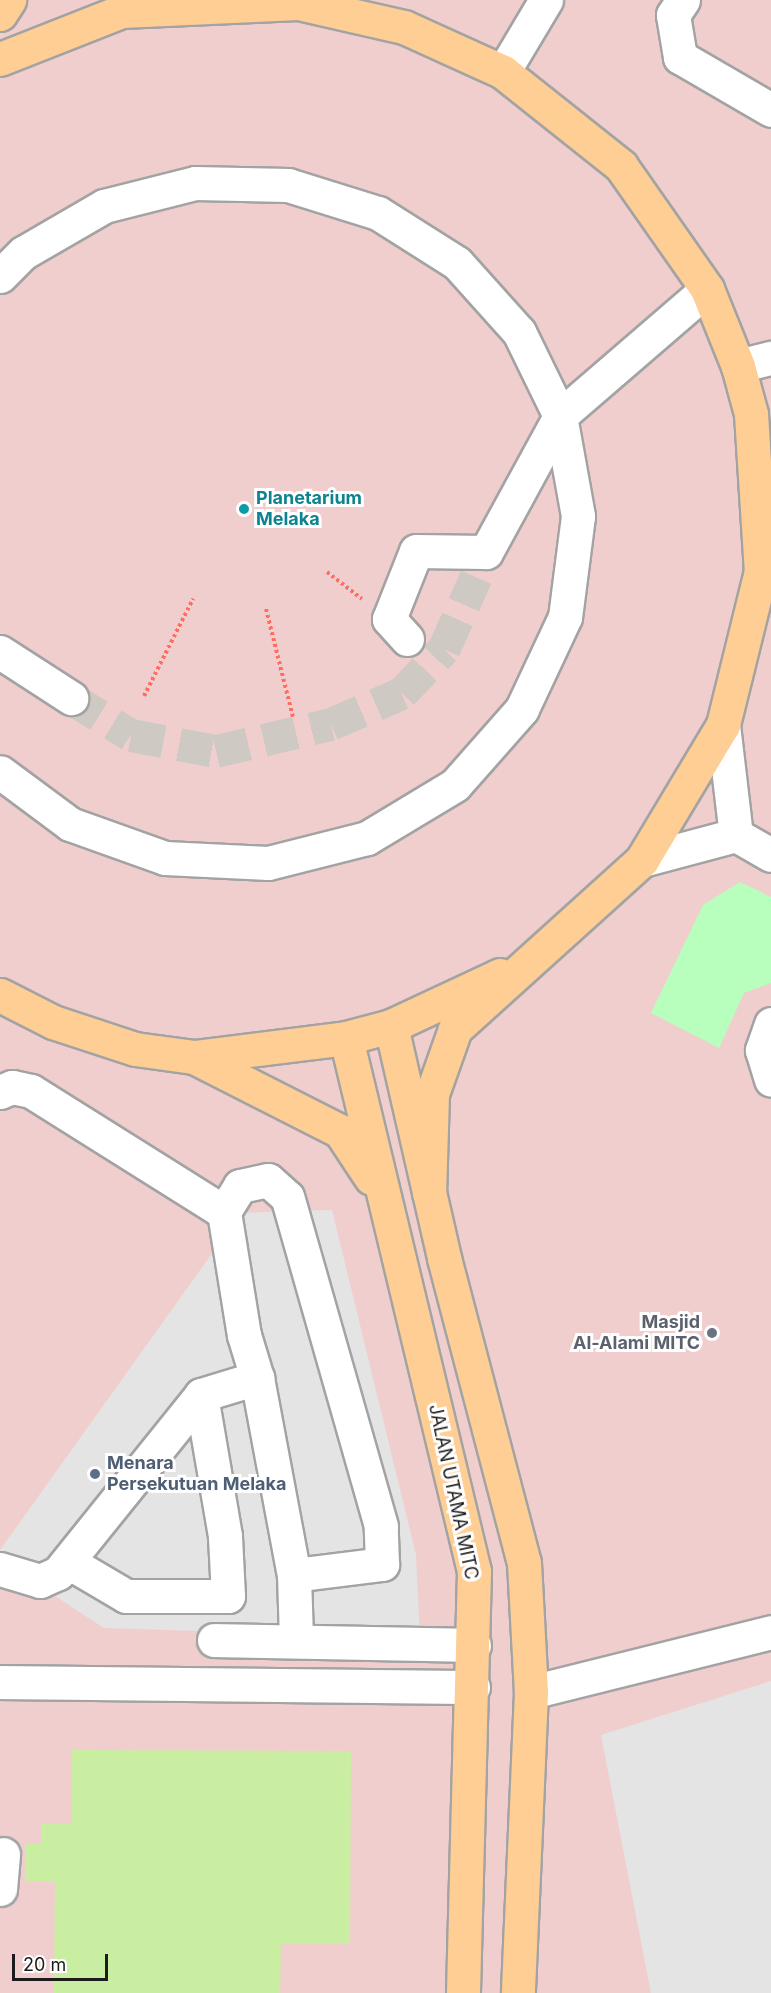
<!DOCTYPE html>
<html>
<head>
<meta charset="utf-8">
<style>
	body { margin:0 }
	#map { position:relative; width:771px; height:1993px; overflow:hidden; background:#eee9e0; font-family:Inter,sans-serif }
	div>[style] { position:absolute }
	.commercial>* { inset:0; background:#f1cece; transform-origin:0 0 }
	.grass>* { inset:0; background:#c9eea1 }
	.park>* { inset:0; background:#b8febc }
	.parking>* { inset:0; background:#e4e4e4 }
	.minor-tunnel>* { height:33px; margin-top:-16.5px; transform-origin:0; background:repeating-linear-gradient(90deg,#cecac3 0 33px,transparent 0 49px) }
	.path>* { height:4px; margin-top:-2px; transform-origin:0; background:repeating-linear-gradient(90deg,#ff6d61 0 3px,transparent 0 6px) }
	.roads { filter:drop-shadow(2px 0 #a3a3a3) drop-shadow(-2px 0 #a3a3a3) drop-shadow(0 2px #a3a3a3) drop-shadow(0 -2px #a3a3a3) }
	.minor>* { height:33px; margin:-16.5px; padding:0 16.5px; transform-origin:16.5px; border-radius:16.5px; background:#fff }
	.major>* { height:33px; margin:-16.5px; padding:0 16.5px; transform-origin:16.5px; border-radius:16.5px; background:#ffce95 }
	.dots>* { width:16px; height:16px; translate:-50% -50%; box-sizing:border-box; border:3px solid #fff; border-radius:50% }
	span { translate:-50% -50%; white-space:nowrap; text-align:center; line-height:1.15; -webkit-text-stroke:6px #fff; paint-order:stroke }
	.culture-label { font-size:18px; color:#0d838f; font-weight:700 }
	.left { translate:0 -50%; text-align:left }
	.worship-label { font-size:18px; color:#5b616d; font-weight:700 }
	.right { translate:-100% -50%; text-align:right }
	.service-label { font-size:18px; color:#4e5e75; font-weight:700 }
	.street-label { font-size:18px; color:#1c1c1c }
	.scale { position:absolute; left:12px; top:1954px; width:96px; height:27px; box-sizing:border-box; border:3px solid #1c1c1c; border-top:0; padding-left:8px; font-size:18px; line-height:21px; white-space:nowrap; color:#1c1c1c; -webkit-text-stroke:4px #fff; paint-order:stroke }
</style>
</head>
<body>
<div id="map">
	<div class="commercial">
		<div style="left:0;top:0;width:771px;height:1993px"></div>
	</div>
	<div class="grass">
		<div style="clip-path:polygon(72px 1750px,351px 1751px,350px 1944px,281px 1944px,280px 1993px,54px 1993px,55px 1882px,25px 1881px,25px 1843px,41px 1843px,41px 1823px,72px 1823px)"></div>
	</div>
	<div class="park">
		<div style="clip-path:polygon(740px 882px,771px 897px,771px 983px,744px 993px,719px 1048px,651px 1013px,703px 905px)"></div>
	</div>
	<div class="parking">
		<div style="clip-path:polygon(332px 1210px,416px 1555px,420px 1638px,104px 1628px,0 1560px,0 1550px,241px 1213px)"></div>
		<div style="clip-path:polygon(771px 1681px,771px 1993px,651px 1993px,601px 1735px)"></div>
	</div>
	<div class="minor-tunnel">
		<div style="left:71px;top:698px;width:70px;rotate:31.7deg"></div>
		<div style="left:131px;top:735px;width:86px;rotate:10.7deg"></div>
		<div style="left:216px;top:751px;width:118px;rotate:-13.2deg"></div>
		<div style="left:331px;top:724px;width:77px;rotate:-23.6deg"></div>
		<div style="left:402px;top:693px;width:61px;rotate:-46.3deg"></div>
		<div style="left:444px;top:649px;width:79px;rotate:-66deg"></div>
	</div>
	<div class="path">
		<div style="left:327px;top:572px;width:44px;rotate:37.6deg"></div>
		<div style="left:266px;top:609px;width:111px;rotate:76deg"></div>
		<div style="left:144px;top:696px;width:109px;rotate:-63.2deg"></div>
	</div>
	<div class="roads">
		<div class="minor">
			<div style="left:683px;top:0;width:18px;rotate:124deg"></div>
			<div style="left:673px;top:15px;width:43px;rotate:80.5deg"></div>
			<div style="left:680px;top:57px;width:105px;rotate:30.2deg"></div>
			<div style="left:503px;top:72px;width:84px;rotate:-59.2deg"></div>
			<div style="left:0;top:276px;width:33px;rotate:-45deg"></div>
			<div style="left:23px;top:253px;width:94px;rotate:-30.1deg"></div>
			<div style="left:104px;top:206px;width:94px;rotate:-14.2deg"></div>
			<div style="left:195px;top:183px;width:93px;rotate:1.2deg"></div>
			<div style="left:288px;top:185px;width:94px;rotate:17.3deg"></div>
			<div style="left:378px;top:213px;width:93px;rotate:32.3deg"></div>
			<div style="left:457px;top:263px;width:93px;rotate:48.1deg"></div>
			<div style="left:519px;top:332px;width:93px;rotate:64deg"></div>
			<div style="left:560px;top:416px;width:102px;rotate:79.8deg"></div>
			<div style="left:578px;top:516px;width:102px;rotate:97.3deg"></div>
			<div style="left:565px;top:617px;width:102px;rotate:115.1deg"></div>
			<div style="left:522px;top:709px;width:101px;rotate:131.4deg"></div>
			<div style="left:455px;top:785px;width:103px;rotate:148.9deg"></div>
			<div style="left:367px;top:838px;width:102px;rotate:165.8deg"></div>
			<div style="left:268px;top:863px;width:103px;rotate:-177.2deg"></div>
			<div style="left:165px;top:858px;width:101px;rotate:-160.3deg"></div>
			<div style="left:70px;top:824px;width:87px;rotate:-143.4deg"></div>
			<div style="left:738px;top:366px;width:34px;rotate:-14deg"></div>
			<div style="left:407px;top:639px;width:27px;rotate:-132deg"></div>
			<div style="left:389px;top:619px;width:73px;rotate:-68.3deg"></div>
			<div style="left:416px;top:551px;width:70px;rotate:0.8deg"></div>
			<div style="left:486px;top:552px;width:155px;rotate:-61.4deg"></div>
			<div style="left:560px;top:416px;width:194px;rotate:-40.8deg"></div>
			<div style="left:0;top:652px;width:85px;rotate:32.9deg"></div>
			<div style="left:723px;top:725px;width:111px;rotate:83.3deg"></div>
			<div style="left:642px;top:860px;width:97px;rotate:-14.9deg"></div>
			<div style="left:736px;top:835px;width:40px;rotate:29.7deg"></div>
			<div style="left:771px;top:1024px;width:28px;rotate:109deg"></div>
			<div style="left:762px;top:1050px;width:31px;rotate:73deg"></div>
			<div style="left:0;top:1092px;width:13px;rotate:-23deg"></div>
			<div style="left:12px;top:1087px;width:19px;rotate:12deg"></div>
			<div style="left:31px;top:1091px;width:228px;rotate:32.1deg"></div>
			<div style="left:70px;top:1563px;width:65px;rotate:30.5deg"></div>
			<div style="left:126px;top:1596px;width:102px"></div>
			<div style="left:228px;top:1596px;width:60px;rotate:-92.9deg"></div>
			<div style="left:225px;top:1536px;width:143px;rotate:-99.7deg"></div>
			<div style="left:0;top:1569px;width:42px;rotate:16.7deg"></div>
			<div style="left:40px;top:1581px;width:20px;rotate:-24deg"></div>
			<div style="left:58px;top:1573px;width:228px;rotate:-51.2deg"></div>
			<div style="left:201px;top:1395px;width:59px;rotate:-16.9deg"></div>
			<div style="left:294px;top:1575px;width:89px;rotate:-7.1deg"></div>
			<div style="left:382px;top:1564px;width:38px;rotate:-92deg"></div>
			<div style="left:381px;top:1526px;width:342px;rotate:-105.9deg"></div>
			<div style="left:287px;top:1197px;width:25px;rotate:-138deg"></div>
			<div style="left:268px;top:1180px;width:29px;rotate:168deg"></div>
			<div style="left:240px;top:1186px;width:31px;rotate:122deg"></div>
			<div style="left:224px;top:1212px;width:125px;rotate:80.8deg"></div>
			<div style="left:244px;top:1335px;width:45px;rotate:73.2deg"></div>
			<div style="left:257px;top:1378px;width:200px;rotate:79.4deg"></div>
			<div style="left:294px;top:1575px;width:64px;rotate:88.2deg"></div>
			<div style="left:214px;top:1640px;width:260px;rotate:1.1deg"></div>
			<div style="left:0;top:1682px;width:473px;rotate:0.6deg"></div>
			<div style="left:531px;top:1692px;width:247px;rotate:-14deg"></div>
			<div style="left:0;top:1889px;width:35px;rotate:-85deg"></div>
		</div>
		<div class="major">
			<div style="left:0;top:14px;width:17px;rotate:-57deg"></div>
			<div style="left:0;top:59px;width:131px;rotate:-21.5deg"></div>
			<div style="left:122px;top:11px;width:176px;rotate:-2.6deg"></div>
			<div style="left:298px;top:3px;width:109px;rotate:12.8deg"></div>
			<div style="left:404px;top:27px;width:109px;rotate:24.4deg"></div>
			<div style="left:503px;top:72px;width:151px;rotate:38.5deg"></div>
			<div style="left:621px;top:166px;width:150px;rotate:55deg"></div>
			<div style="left:707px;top:289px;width:83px;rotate:68.1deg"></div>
			<div style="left:738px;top:366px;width:50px;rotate:74.8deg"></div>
			<div style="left:751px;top:414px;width:157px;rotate:86.4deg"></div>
			<div style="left:761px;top:571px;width:159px;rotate:103.9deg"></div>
			<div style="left:723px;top:725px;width:157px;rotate:121deg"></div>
			<div style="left:642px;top:860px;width:252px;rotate:137.9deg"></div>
			<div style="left:455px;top:1029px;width:69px;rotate:109.5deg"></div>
			<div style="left:432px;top:1094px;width:99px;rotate:91.7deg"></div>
			<div style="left:0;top:995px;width:59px;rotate:27deg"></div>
			<div style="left:53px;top:1022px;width:86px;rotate:18.2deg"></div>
			<div style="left:135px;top:1049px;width:60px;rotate:7.7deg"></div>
			<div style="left:194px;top:1057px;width:153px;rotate:-7.1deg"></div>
			<div style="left:346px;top:1038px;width:47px;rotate:-14.9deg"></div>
			<div style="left:391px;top:1026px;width:120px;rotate:-25.1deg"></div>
			<div style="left:391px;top:1026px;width:238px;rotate:77.1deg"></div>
			<div style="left:444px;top:1258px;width:315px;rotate:75.3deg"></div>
			<div style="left:524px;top:1563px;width:129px;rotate:86.9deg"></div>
			<div style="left:531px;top:1692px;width:301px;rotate:92.5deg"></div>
			<div style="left:346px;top:1038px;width:548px;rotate:76.5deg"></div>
			<div style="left:474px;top:1571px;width:422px;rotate:91.5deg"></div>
			<div style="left:194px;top:1057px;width:164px;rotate:26.9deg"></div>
			<div style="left:340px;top:1131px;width:56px;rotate:56.6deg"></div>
		</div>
	</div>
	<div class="dots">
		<div style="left:244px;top:509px;background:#0f9aa8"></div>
		<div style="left:712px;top:1333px;background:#6b7280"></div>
		<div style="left:95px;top:1474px;background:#5c6f8a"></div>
	</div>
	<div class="culture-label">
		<span class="left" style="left:256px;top:509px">Planetarium<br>Melaka</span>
	</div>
	<div class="worship-label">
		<span class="right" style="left:700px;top:1333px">Masjid<br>Al-Alami MITC</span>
	</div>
	<div class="service-label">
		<span class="left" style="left:107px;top:1474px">Menara<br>Persekutuan Melaka</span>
	</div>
	<div class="street-label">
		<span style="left:453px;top:1492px;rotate:78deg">JALAN UTAMA MITC</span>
	</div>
	<div class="scale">20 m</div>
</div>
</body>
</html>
